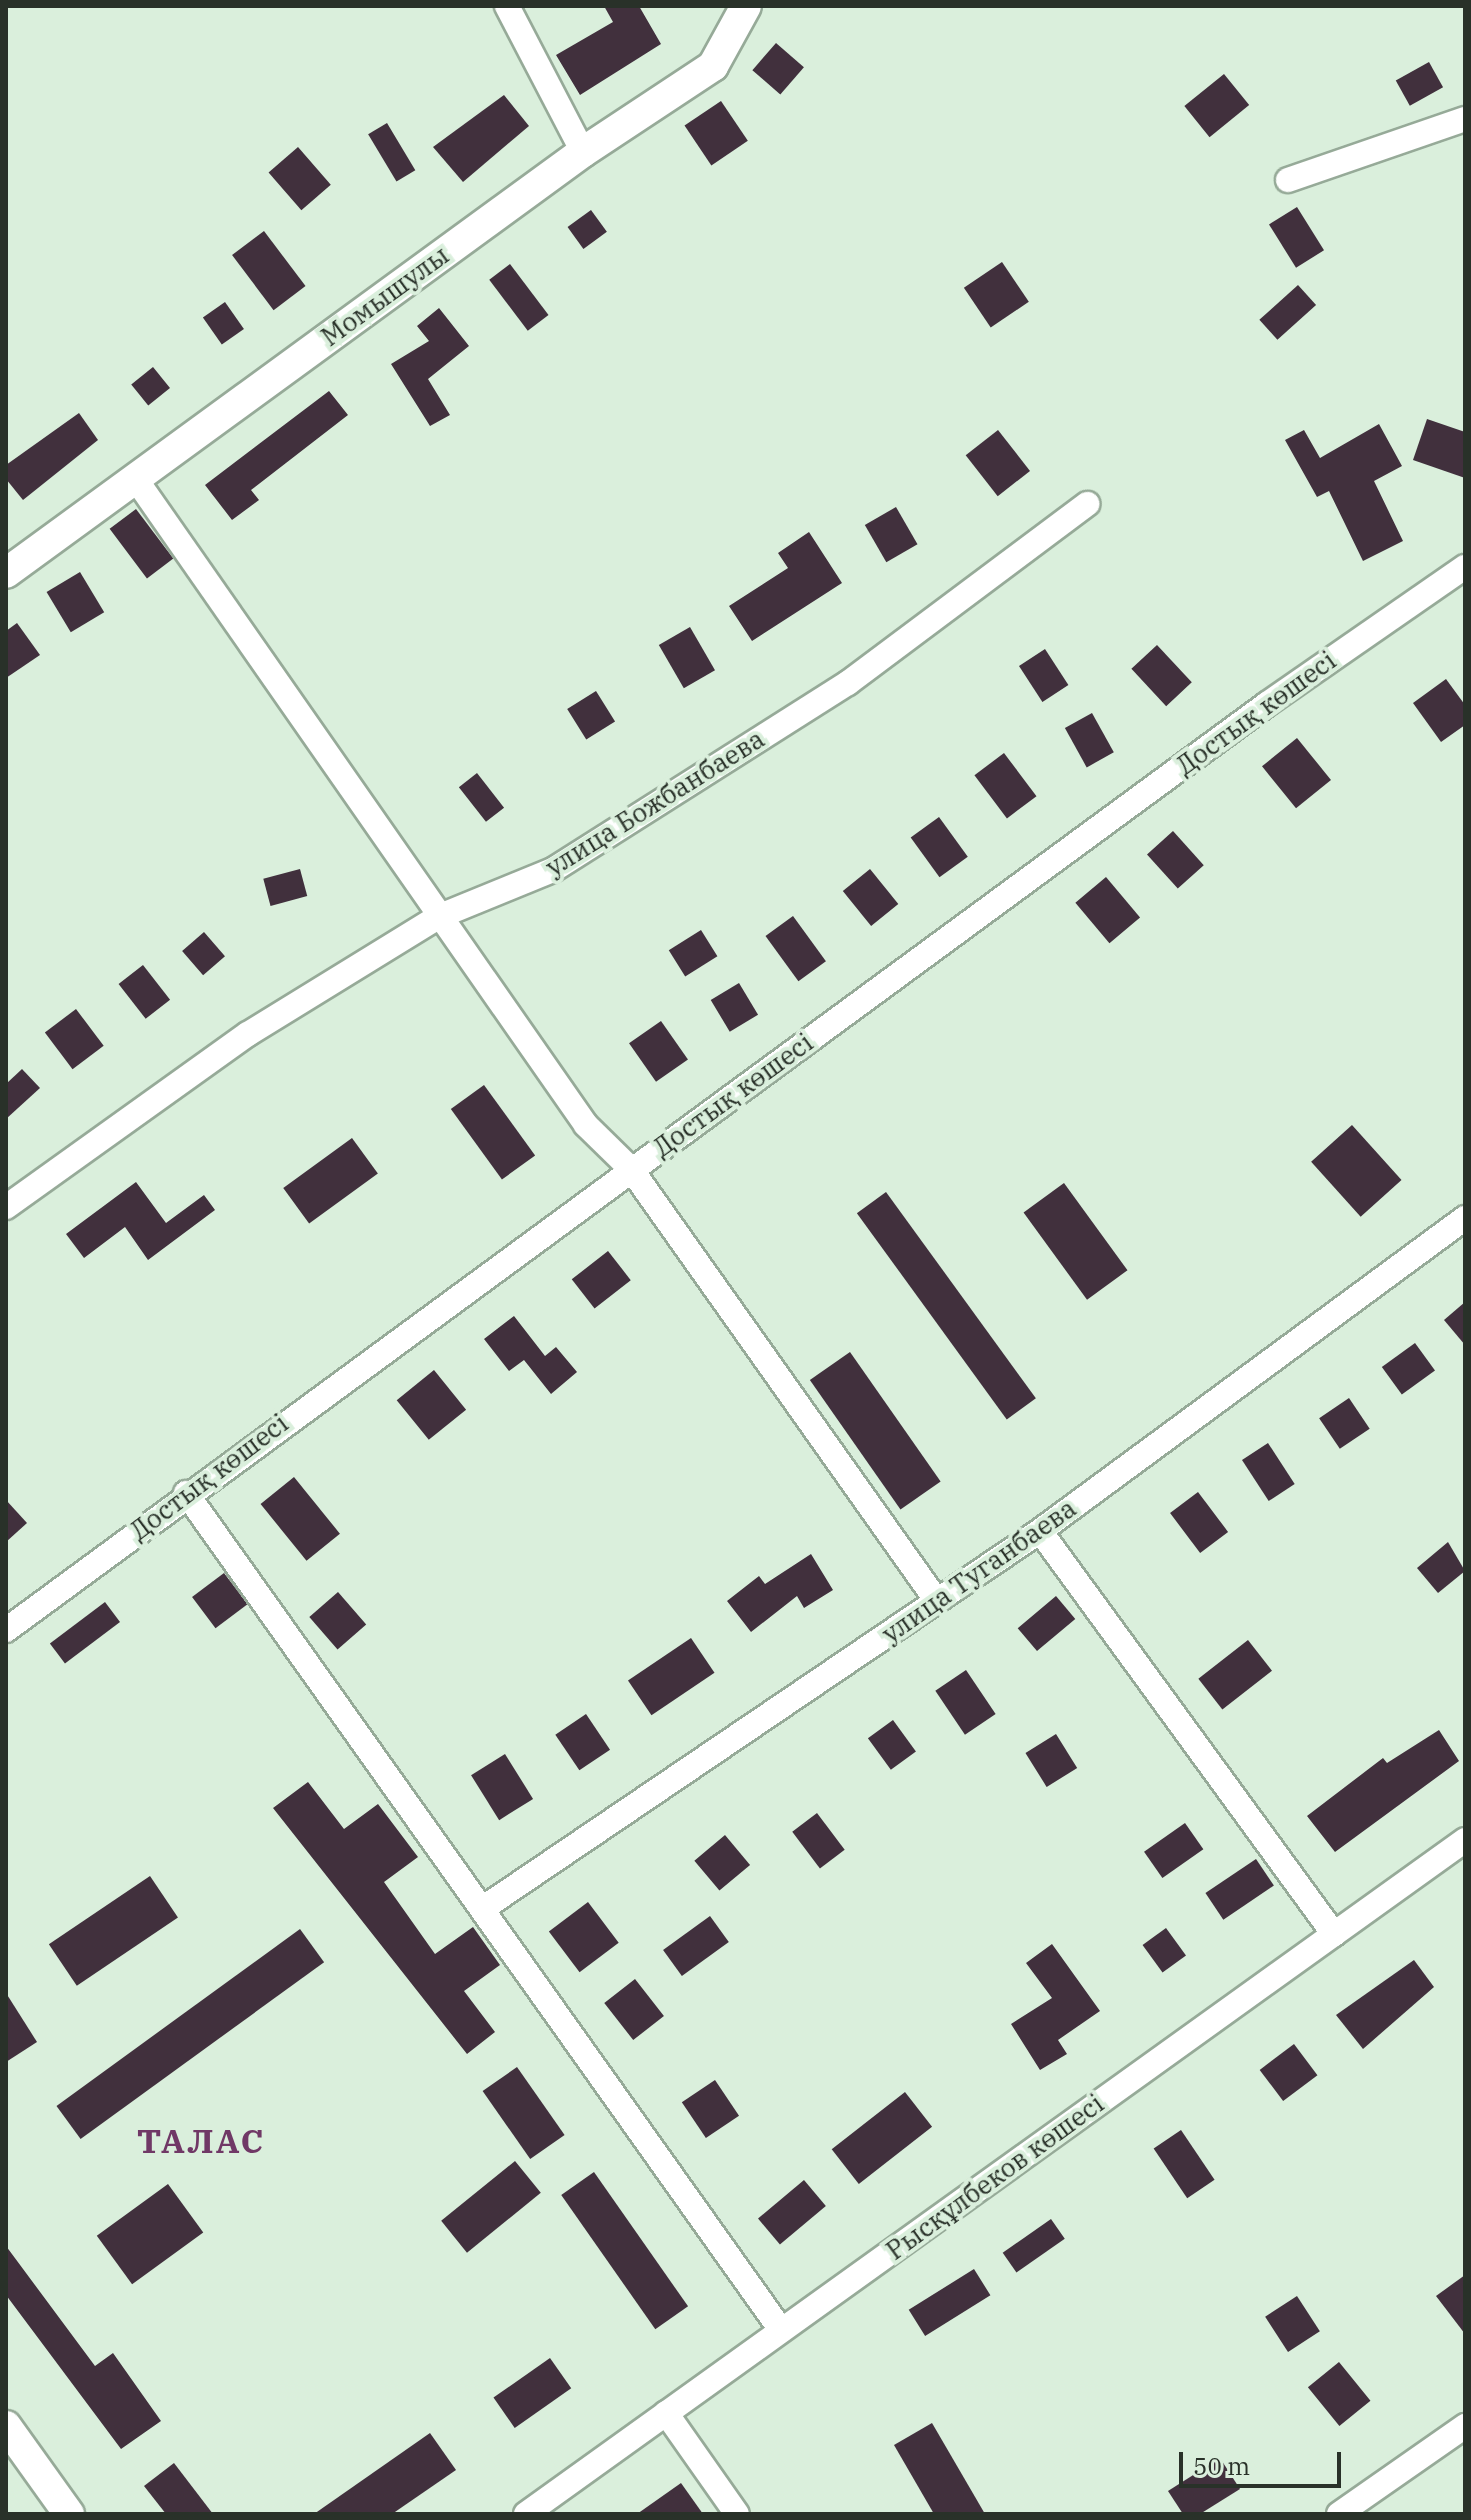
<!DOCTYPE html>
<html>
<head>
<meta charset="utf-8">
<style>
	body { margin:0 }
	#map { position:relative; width:1471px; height:2520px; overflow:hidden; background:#daefdc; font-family:"IBM Plex Serif",serif }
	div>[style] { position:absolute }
	.building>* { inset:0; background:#41303d; transform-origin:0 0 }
	.roads { filter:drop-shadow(2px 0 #96aa98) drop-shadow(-2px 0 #96aa98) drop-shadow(0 2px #96aa98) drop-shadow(0 -2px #96aa98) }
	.minor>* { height:24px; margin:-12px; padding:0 12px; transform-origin:12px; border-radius:12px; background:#fff }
	.tertiary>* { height:30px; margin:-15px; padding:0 15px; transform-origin:15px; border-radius:15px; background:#fff }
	span { translate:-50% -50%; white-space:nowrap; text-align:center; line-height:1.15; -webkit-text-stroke:8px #daefdc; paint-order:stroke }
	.street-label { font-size:26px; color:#293129 }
	.district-label { font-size:34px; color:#703866; font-weight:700; letter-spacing:2px }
	.frame { position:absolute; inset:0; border:8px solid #293129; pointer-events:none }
	.scale { position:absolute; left:1179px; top:2452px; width:162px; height:36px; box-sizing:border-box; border:4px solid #293129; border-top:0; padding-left:10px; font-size:24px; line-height:28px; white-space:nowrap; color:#293129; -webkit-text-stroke:6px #daefdc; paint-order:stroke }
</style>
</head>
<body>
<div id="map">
	<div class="building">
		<div style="clip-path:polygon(604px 6px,639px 6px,661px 44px,580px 95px,556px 55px,613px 22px)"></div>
		<div style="left:776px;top:43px;width:37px;height:36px;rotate:41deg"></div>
		<div style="left:1429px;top:62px;width:29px;height:38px;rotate:61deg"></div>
		<div style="left:1224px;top:74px;width:40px;height:51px;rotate:51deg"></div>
		<div style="clip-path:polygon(504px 95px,529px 126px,463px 182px,433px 147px)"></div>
		<div style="left:721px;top:101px;width:48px;height:44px;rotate:56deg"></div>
		<div style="left:387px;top:123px;width:55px;height:22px;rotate:59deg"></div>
		<div style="left:298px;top:147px;width:50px;height:39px;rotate:49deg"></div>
		<div style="left:1297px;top:207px;width:51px;height:33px;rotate:58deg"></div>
		<div style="left:591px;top:210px;width:27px;height:29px;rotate:54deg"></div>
		<div style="left:264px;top:231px;width:69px;height:40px;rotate:53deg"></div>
		<div style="left:1002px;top:262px;width:48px;height:46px;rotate:56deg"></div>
		<div style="left:510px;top:264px;width:64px;height:26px;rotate:53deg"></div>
		<div style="left:1298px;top:285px;width:27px;height:52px;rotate:48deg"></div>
		<div style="left:225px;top:302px;width:33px;height:27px;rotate:55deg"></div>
		<div style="clip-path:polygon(439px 308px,469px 346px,428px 379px,450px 415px,430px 426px,391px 364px,429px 341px,417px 326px)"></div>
		<div style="left:153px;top:367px;width:27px;height:28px;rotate:51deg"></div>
		<div style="clip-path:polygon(329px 391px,348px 415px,251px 490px,259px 500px,232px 520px,205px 485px)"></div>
		<div style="clip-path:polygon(79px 413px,98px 440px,23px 500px,6px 479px,6px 465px)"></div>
		<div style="clip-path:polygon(1427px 419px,1465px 432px,1465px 478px,1413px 460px)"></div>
		<div style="clip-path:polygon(1379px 424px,1402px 466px,1374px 481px,1403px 541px,1363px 561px,1329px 491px,1317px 497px,1285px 440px,1304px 430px,1320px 458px)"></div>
		<div style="left:998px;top:430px;width:52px;height:41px;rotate:52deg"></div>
		<div style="left:896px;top:507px;width:43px;height:36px;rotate:60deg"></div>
		<div style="left:136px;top:509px;width:62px;height:33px;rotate:53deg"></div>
		<div style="clip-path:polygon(809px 532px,842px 583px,752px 641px,729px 606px,788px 568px,778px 553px)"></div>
		<div style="left:80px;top:572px;width:47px;height:39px;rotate:59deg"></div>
		<div style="clip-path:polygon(17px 623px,40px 655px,6px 678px,6px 631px)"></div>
		<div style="left:690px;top:627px;width:50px;height:36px;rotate:60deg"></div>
		<div style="left:1157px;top:645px;width:51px;height:35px;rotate:47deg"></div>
		<div style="left:1045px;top:649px;width:43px;height:31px;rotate:57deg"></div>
		<div style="clip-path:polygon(1446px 679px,1465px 705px,1465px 725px,1441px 742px,1413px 703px)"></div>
		<div style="left:596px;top:691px;width:36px;height:34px;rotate:58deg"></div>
		<div style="left:1092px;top:713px;width:45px;height:31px;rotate:61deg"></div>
		<div style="left:1297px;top:738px;width:54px;height:45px;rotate:51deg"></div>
		<div style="left:1004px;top:753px;width:54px;height:37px;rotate:53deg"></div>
		<div style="left:477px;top:773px;width:44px;height:23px;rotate:52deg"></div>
		<div style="left:939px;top:817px;width:49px;height:35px;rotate:54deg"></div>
		<div style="left:1173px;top:831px;width:46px;height:35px;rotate:48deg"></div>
		<div style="left:300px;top:869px;width:28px;height:38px;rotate:75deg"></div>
		<div style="left:870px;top:869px;width:45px;height:35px;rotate:51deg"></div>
		<div style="left:1106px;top:877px;width:53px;height:40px;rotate:50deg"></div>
		<div style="left:793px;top:916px;width:56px;height:34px;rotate:54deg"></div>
		<div style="left:701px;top:930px;width:31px;height:38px;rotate:58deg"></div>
		<div style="left:204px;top:932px;width:32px;height:29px;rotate:49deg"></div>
		<div style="left:143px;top:965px;width:44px;height:31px;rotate:52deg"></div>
		<div style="left:739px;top:983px;width:37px;height:33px;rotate:59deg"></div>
		<div style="left:76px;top:1009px;width:46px;height:39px;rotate:53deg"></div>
		<div style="left:661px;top:1021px;width:47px;height:39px;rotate:55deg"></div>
		<div style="clip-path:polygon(22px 1069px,40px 1088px,6px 1119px,6px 1084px)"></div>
		<div style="left:484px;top:1085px;width:87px;height:41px;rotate:54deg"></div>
		<div style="left:1352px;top:1125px;width:74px;height:55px;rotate:48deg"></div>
		<div style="left:352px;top:1138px;width:44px;height:85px;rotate:54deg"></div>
		<div style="clip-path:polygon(136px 1182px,166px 1223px,204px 1195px,215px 1210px,148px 1260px,125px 1227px,84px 1258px,66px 1234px)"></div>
		<div style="left:1064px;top:1183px;width:108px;height:50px;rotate:54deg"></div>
		<div style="left:886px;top:1192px;width:255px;height:36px;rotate:54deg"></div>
		<div style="left:608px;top:1251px;width:37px;height:46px;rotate:52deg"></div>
		<div style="clip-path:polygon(1465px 1302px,1465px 1345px,1444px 1320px)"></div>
		<div style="clip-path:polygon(514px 1316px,545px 1356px,556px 1347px,577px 1372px,551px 1394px,524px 1360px,509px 1371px,484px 1339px)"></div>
		<div style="left:1415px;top:1343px;width:34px;height:41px;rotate:54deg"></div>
		<div style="left:850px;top:1352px;width:158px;height:49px;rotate:55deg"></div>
		<div style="left:434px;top:1370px;width:51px;height:48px;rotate:51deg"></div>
		<div style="left:1349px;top:1398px;width:37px;height:36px;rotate:56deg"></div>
		<div style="left:1268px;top:1443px;width:49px;height:31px;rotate:57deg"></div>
		<div style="left:294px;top:1477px;width:73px;height:43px;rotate:51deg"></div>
		<div style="left:1198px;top:1492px;width:50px;height:35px;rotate:53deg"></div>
		<div style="clip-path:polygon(6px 1500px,27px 1523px,6px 1542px)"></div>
		<div style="clip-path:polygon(1448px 1542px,1465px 1571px,1438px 1593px,1417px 1568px)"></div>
		<div style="clip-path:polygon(811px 1554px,833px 1590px,804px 1608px,797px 1596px,751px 1632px,727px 1601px,759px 1576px,765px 1584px)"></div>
		<div style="left:224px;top:1573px;width:39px;height:40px;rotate:53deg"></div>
		<div style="left:338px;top:1592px;width:43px;height:38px;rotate:49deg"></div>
		<div style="left:1056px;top:1596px;width:30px;height:50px;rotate:50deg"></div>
		<div style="left:105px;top:1602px;width:25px;height:69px;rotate:53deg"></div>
		<div style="left:691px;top:1638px;width:42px;height:76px;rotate:56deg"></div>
		<div style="left:1248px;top:1640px;width:39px;height:63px;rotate:52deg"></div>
		<div style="left:966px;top:1670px;width:53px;height:37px;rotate:56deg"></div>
		<div style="left:586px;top:1714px;width:43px;height:37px;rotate:56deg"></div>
		<div style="left:893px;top:1720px;width:39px;height:31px;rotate:54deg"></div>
		<div style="clip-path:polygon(1439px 1730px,1459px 1761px,1335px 1852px,1307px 1816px,1383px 1758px,1387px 1763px)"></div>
		<div style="left:1056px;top:1734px;width:40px;height:36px;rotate:58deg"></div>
		<div style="left:505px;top:1754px;width:53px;height:40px;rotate:58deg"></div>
		<div style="clip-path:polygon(308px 1782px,344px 1829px,378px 1804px,418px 1857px,384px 1882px,435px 1954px,473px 1927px,500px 1965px,464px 1991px,495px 2032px,467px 2054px,273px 1808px)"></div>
		<div style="left:817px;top:1813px;width:46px;height:31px;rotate:53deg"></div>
		<div style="left:1185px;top:1823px;width:32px;height:50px;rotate:55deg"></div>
		<div style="left:725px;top:1835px;width:39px;height:40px;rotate:50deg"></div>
		<div style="left:1256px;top:1859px;width:32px;height:61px;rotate:56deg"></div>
		<div style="left:150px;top:1876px;width:50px;height:122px;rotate:56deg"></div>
		<div style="left:588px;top:1902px;width:51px;height:49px;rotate:53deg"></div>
		<div style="left:710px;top:1916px;width:32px;height:58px;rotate:54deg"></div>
		<div style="left:1166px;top:1928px;width:34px;height:29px;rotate:54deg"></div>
		<div style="left:300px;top:1929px;width:41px;height:301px;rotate:54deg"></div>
		<div style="clip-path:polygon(1052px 1944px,1100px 2011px,1058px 2040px,1067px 2054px,1040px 2070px,1011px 2024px,1052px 1998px,1026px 1963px)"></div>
		<div style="clip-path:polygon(1414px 1960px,1434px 1987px,1363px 2049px,1336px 2015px)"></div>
		<div style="left:635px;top:1979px;width:47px;height:39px;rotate:52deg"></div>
		<div style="clip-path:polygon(6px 1993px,37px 2042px,6px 2062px)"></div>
		<div style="left:1294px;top:2044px;width:39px;height:43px;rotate:53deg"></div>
		<div style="left:517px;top:2067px;width:83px;height:42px;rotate:55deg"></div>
		<div style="left:715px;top:2080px;width:43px;height:40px;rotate:56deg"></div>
		<div style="left:905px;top:2092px;width:44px;height:93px;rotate:52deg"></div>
		<div style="left:1181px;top:2130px;width:60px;height:33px;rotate:56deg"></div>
		<div style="left:515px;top:2161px;width:41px;height:95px;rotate:51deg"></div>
		<div style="left:594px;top:2172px;width:164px;height:40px;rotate:55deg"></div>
		<div style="left:804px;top:2180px;width:34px;height:60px;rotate:50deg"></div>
		<div style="left:168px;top:2184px;width:60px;height:88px;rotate:54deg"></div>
		<div style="left:1051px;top:2219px;width:24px;height:59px;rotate:55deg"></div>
		<div style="clip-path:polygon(6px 2246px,95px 2366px,113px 2353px,161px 2421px,121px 2449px,6px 2295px)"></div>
		<div style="left:974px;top:2269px;width:31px;height:77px;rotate:58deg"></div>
		<div style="clip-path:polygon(1465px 2275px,1465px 2334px,1436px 2296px)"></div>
		<div style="left:1297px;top:2296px;width:42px;height:38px;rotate:57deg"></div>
		<div style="left:550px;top:2358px;width:37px;height:69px;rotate:55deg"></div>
		<div style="left:1339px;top:2362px;width:50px;height:40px;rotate:51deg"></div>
		<div style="clip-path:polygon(932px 2423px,985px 2514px,934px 2514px,894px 2445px)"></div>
		<div style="clip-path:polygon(430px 2433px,456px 2470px,392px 2514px,314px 2514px)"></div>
		<div style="clip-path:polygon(1220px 2458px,1240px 2489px,1200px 2514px,1183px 2514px,1168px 2491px)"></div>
		<div style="clip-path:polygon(174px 2463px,213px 2514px,166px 2514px,144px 2486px)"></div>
		<div style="clip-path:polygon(681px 2483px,703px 2514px,637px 2514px)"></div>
	</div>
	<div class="roads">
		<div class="minor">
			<div style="left:507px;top:6px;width:165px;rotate:62.5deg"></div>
			<div style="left:1288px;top:180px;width:187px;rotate:-19deg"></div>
			<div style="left:135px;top:478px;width:789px;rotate:55.12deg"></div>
			<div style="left:586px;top:1125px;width:63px;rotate:44.4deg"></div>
			<div style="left:631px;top:1169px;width:529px;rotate:54.69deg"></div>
			<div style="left:6px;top:1207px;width:297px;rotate:-35.6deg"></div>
			<div style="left:248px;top:1034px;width:225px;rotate:-31.6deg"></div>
			<div style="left:440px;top:916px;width:122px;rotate:-22.2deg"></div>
			<div style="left:553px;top:870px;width:349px;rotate:-32.4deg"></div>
			<div style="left:848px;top:683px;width:299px;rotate:-36.8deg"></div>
			<div style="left:186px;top:1493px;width:1027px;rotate:54.59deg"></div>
			<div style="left:1040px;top:1531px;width:499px;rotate:53.9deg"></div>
			<div style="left:6px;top:1630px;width:1564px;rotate:-36.29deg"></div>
			<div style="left:1267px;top:704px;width:241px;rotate:-34.7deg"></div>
			<div style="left:482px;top:1909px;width:674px;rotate:-34.11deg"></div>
			<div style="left:1040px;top:1531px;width:528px;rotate:-36.37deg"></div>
			<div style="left:666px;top:2413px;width:123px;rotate:54.9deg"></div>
			<div style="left:526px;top:2514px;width:1156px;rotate:-35.67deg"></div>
			<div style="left:1339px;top:2514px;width:154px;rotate:-34.9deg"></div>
		</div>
		<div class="tertiary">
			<div style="left:6px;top:573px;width:714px;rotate:-36.12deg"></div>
			<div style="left:583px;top:152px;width:156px;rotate:-33.5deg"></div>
			<div style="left:713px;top:66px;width:68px;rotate:-61.2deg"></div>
			<div style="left:6px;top:2426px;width:108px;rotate:54.4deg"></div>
		</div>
	</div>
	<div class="street-label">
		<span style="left:385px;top:296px;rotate:-36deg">Момышулы</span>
		<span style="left:1256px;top:713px;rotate:-36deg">Достық көшесі</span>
		<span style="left:655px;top:803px;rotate:-32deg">улица Божбанбаева</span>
		<span style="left:733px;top:1095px;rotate:-36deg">Достық көшесі</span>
		<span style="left:209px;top:1477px;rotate:-37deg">Достық көшесі</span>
		<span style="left:979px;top:1571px;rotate:-35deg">улица Туганбаева</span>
		<span style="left:995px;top:2177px;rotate:-36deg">Рысқұлбеков көшесі</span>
	</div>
	<div class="district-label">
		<span style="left:201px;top:2141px">ТАЛАС</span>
	</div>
	<div class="frame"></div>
	<div class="scale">50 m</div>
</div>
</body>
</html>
